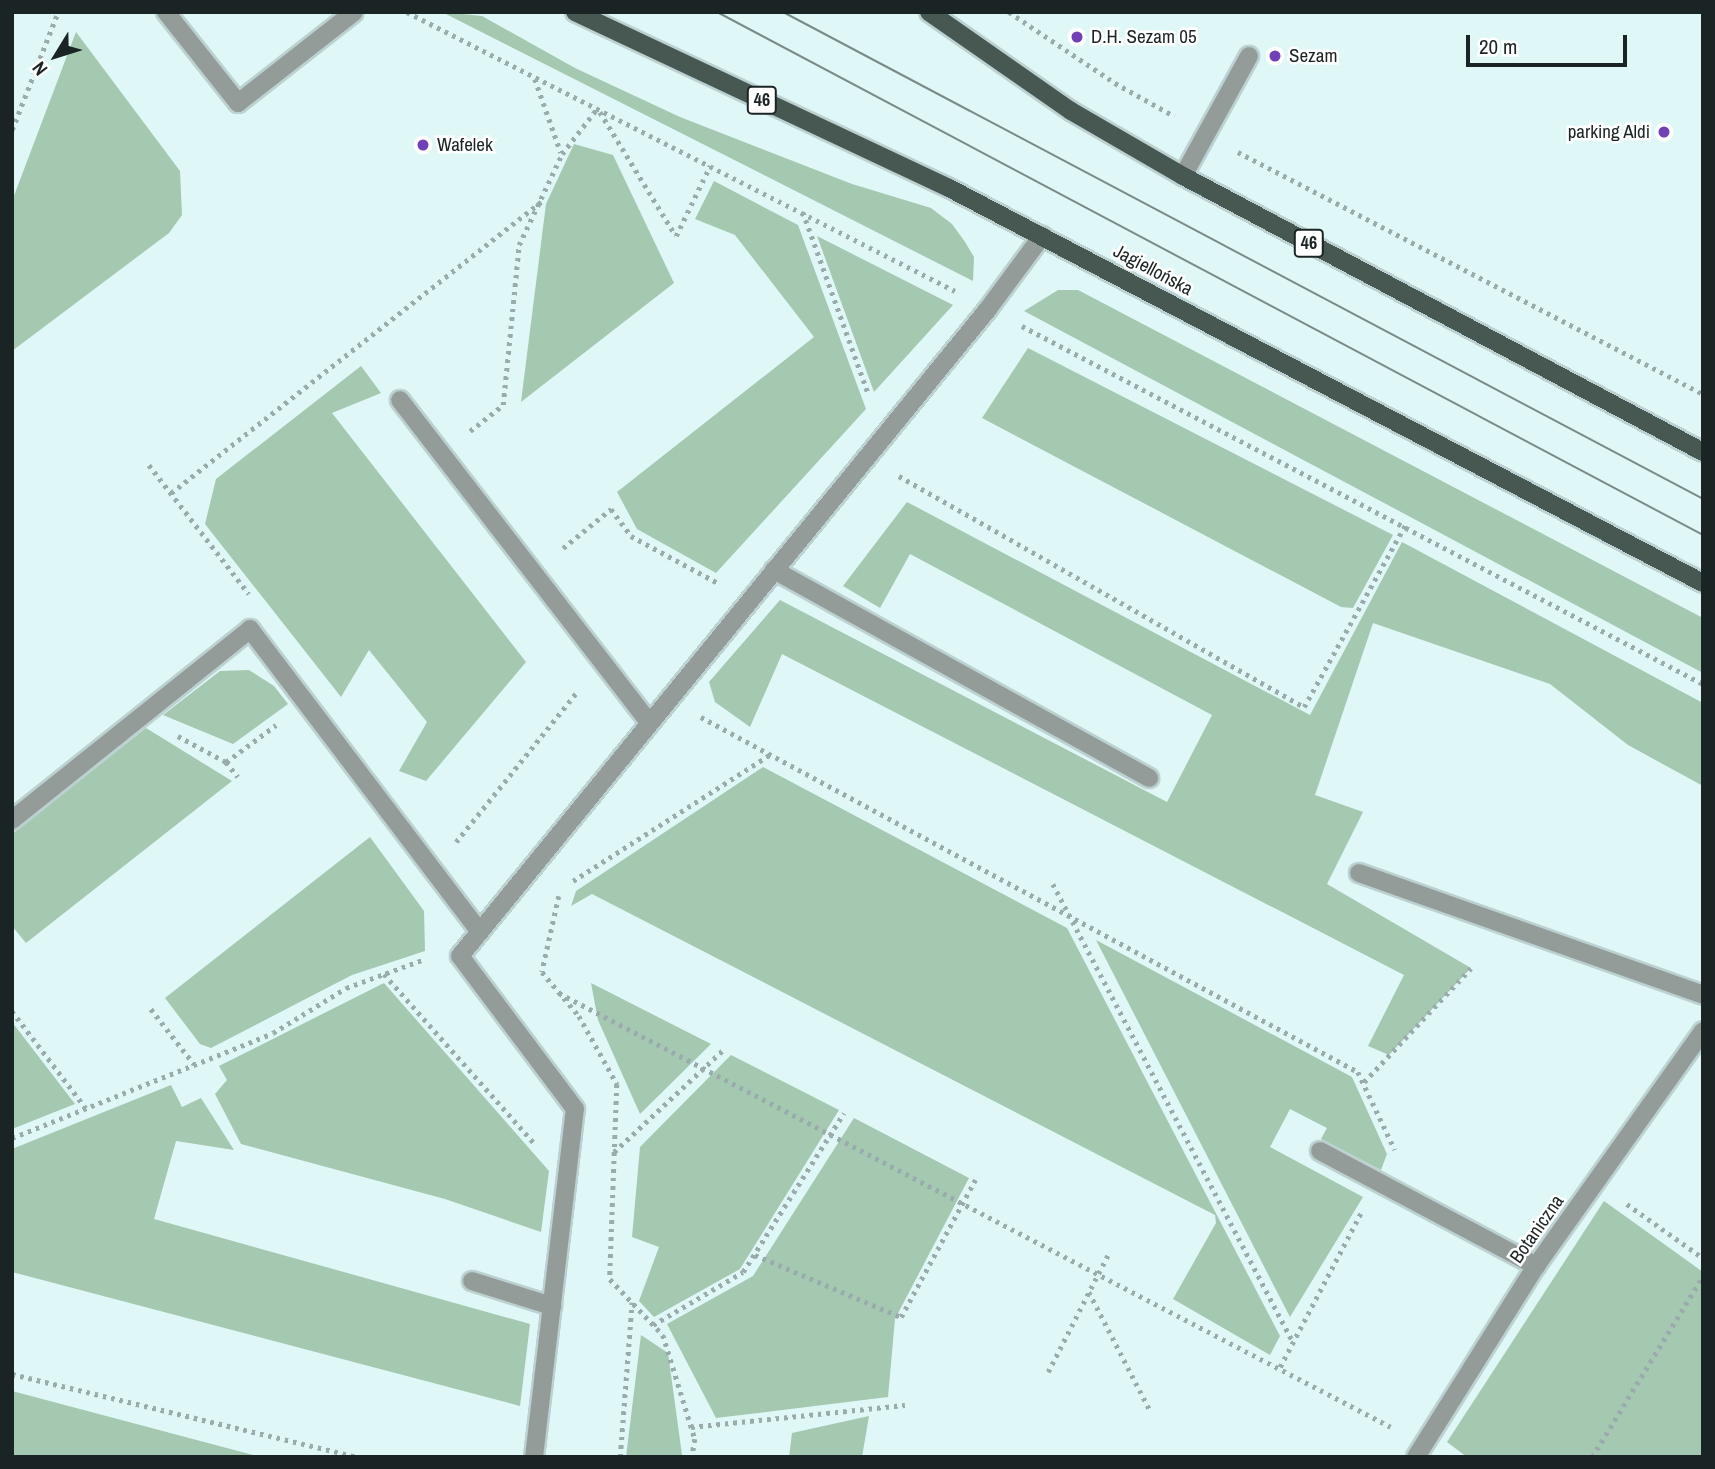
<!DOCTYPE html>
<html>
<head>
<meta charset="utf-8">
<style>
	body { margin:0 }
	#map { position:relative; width:1715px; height:1469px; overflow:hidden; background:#dff7f7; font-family:"Archivo Narrow",sans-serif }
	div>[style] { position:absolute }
	.green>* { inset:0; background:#a4c8b0 }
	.path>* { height:4.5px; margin-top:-2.25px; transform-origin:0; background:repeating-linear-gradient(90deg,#99abab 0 3.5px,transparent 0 8.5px) }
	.roads { filter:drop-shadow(2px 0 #bcd1d1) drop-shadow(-2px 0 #bcd1d1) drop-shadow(0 2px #bcd1d1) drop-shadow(0 -2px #bcd1d1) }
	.service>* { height:18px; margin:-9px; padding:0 9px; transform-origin:9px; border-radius:9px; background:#939c99 }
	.minor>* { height:18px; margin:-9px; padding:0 9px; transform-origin:9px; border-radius:9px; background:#939c99 }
	.primary>* { height:18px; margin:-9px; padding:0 9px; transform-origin:9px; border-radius:9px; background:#475752 }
	.tram>* { height:2px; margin:-1px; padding:0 1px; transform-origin:1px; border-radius:1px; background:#7a8a8a }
	.dots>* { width:19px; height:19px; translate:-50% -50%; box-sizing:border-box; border:4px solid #fff; border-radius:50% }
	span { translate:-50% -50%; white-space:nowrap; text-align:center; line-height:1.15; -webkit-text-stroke:5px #fff; paint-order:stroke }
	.shield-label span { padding:2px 5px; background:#fff; border:2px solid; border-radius:5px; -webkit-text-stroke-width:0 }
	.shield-label { font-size:18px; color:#1b2424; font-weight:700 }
	.poi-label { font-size:19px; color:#1b2424 }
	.left { translate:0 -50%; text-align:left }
	.right { translate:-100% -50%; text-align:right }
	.street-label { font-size:19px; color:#1b2424 }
	.frame { position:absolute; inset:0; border:14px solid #1b2424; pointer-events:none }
	.north { position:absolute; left:21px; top:21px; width:70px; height:70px; -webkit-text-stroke:5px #fff; paint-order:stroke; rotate:232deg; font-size:19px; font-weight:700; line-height:28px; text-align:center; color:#1b2424 }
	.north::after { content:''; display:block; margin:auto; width:24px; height:32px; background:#1b2424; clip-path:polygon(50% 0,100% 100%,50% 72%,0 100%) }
	.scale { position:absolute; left:1466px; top:35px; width:161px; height:32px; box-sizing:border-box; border:4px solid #1b2424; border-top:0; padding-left:9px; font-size:21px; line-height:24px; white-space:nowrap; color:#1b2424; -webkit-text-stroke:5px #fff; paint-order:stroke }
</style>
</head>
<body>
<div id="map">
	<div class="green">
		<div style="clip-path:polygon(442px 12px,482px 16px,575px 68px,680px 117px,852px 184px,931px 208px,952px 224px,965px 242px,974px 257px,973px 281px)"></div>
		<div style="clip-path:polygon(76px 32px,180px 171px,182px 215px,169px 233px,12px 351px,12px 201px)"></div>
		<div style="clip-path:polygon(574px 144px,613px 155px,674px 283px,521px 402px,546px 204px)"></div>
		<div style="clip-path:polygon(714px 181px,798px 225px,866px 409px,716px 573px,637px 529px,617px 492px,814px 337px,735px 235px,695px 219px)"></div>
		<div style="clip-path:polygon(817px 236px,953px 305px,874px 392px)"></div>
		<div style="clip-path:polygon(1058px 290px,1078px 290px,1703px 618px,1703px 673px,1024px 311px)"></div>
		<div style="clip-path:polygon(1028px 348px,1393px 535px,1353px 608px,1341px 607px,982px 418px)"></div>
		<div style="clip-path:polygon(361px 366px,381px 393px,332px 413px,526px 662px,426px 781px,399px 771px,427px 722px,369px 650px,341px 697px,205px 524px,216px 479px)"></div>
		<div style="clip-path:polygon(907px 502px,1310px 715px,1402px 542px,1703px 703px,1703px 786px,1628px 745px,1550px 684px,1373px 623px,1315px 795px,1363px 812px,1327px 884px,1471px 968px,1389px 1055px,1368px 1046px,1404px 975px,782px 654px,750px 727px,715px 702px,709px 682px,780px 600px,1167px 802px,1212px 715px,910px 554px,880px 608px,843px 586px)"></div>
		<div style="clip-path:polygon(249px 670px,274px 686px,288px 704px,233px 744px,163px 715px,220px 671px)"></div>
		<div style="clip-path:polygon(146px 728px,232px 781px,26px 943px,12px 926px,12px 834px)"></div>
		<div style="clip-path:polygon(763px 767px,1067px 928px,1280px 1336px,1270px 1355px,1173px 1299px,1216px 1223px,1215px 1215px,592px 894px,571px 906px,576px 891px)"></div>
		<div style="clip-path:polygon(370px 837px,424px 911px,425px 951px,352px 975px,211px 1048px,200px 1044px,165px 998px)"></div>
		<div style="clip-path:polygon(1096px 940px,1352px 1077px,1387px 1154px,1381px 1170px,1321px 1139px,1327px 1128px,1290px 1109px,1270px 1147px,1363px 1197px,1290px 1317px)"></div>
		<div style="clip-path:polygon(384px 983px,549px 1171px,541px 1232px,445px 1199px,241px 1144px,215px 1094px,227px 1080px,219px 1066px)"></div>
		<div style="clip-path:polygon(591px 983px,711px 1044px,640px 1114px,598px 1020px)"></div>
		<div style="clip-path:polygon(12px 1022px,75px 1104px,12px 1129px)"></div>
		<div style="clip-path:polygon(731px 1055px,839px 1110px,740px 1269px,654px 1317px,639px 1301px,659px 1247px,632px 1237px,640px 1147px)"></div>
		<div style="clip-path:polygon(171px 1085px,182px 1107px,201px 1098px,234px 1150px,176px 1141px,154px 1219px,530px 1324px,520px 1406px,12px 1272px,12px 1149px)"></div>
		<div style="clip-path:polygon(854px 1118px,969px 1178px,895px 1319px,888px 1397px,716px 1418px,667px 1324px,753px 1276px)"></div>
		<div style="clip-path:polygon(1604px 1201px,1703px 1272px,1703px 1457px,1467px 1457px,1447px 1442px)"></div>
		<div style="clip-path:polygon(641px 1335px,668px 1353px,682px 1455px,626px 1457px)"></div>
		<div style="clip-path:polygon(12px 1391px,261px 1457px,12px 1457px)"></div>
		<div style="clip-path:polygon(869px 1416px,862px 1457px,789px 1457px,792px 1433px)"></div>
	</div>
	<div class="path">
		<div style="left:407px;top:12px;width:615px;rotate:26.98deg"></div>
		<div style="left:1009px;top:12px;width:128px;rotate:33.8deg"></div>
		<div style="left:1115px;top:83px;width:68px;rotate:29.2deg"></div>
		<div style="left:535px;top:79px;width:78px;rotate:70.6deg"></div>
		<div style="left:600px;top:112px;width:145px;rotate:58.5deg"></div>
		<div style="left:676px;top:236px;width:78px;rotate:-64.1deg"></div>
		<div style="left:12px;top:130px;width:127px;rotate:-68.7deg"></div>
		<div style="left:1238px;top:152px;width:524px;rotate:27.49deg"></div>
		<div style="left:803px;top:212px;width:195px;rotate:70.2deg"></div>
		<div style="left:1022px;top:326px;width:769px;rotate:27.73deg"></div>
		<div style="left:470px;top:431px;width:42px;rotate:-38.2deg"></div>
		<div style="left:503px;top:405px;width:161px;rotate:-84.3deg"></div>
		<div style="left:519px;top:245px;width:101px;rotate:-64.7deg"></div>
		<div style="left:562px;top:154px;width:56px;rotate:-52.3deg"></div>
		<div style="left:149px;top:465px;width:163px;rotate:52.2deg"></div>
		<div style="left:899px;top:476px;width:466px;rotate:29.7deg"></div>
		<div style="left:1304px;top:707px;width:210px;rotate:-60.9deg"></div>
		<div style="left:171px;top:493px;width:471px;rotate:-38.2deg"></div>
		<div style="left:563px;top:548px;width:62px;rotate:-39.1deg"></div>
		<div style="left:611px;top:509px;width:34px;rotate:53deg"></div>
		<div style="left:631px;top:536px;width:99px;rotate:28.4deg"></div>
		<div style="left:701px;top:717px;width:747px;rotate:28.38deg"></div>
		<div style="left:1358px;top:1072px;width:86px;rotate:64.6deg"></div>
		<div style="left:178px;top:736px;width:55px;rotate:28.4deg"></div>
		<div style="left:226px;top:762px;width:62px;rotate:-36.5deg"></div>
		<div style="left:226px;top:762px;width:19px;rotate:51deg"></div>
		<div style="left:456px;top:842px;width:194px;rotate:-51.1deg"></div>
		<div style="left:573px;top:881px;width:233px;rotate:-32.7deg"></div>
		<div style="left:1053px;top:884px;width:517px;rotate:62.34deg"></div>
		<div style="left:559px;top:896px;width:78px;rotate:102.6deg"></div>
		<div style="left:542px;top:972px;width:57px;rotate:49.9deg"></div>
		<div style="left:579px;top:1016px;width:78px;rotate:60.8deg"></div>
		<div style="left:617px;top:1084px;width:195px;rotate:92.1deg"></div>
		<div style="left:610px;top:1279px;width:77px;rotate:46.6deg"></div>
		<div style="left:663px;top:1335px;width:109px;rotate:72.9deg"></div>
		<div style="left:695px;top:1439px;width:18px;rotate:99deg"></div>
		<div style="left:384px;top:974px;width:225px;rotate:48.4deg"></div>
		<div style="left:559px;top:993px;width:938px;rotate:27.55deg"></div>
		<div style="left:151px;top:1009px;width:70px;rotate:52deg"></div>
		<div style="left:12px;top:1011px;width:122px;rotate:52.7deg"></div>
		<div style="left:1364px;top:1082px;width:156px;rotate:-46.8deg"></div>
		<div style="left:12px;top:1138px;width:281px;rotate:-21.9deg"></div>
		<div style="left:273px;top:1033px;width:86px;rotate:-31.7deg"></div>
		<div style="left:346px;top:988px;width:84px;rotate:-20.2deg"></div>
		<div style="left:614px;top:1152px;width:149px;rotate:-43.1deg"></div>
		<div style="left:1627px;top:1204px;width:93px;rotate:35.4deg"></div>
		<div style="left:755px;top:1255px;width:159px;rotate:23deg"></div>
		<div style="left:901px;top:1317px;width:156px;rotate:-61.6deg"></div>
		<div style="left:1089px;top:1292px;width:133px;rotate:62.7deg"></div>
		<div style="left:653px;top:1325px;width:104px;rotate:-30.5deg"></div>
		<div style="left:743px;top:1272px;width:188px;rotate:-57.6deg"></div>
		<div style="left:1280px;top:1367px;width:174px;rotate:-62.3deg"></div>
		<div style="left:1048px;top:1372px;width:136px;rotate:-62.9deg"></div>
		<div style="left:12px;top:1374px;width:355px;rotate:13.5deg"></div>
		<div style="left:691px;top:1427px;width:215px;rotate:-5.9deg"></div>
		<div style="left:620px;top:1457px;width:155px;rotate:-85.6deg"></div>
		<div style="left:1592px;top:1457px;width:212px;rotate:-58.5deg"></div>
	</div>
	<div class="roads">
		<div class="service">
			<div style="left:166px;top:12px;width:116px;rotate:51.6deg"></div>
			<div style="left:238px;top:103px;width:147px;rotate:-38.1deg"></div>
			<div style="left:1183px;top:176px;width:137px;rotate:-61.2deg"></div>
			<div style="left:400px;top:400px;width:408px;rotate:52.3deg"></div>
			<div style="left:774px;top:570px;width:429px;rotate:29deg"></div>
			<div style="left:12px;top:820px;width:305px;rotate:-38.7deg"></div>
			<div style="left:250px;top:629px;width:380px;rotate:52.8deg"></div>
			<div style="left:1359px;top:873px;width:365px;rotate:19.5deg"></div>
			<div style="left:1320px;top:1151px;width:245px;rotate:28deg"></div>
			<div style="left:472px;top:1281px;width:84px;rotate:17.4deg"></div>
		</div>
		<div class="minor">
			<div style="left:534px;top:1457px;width:350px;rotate:-83.3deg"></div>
			<div style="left:575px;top:1109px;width:191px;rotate:-126.9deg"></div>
			<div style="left:460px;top:956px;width:835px;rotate:-50.78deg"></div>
			<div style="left:988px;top:309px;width:91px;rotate:-53.5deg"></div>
			<div style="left:1416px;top:1457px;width:226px;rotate:-57.9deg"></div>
			<div style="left:1536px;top:1266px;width:288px;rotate:-54.6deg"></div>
		</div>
		<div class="primary">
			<div style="left:575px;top:12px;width:413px;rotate:25.2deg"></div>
			<div style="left:949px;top:188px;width:851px;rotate:27.65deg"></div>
			<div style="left:929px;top:12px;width:173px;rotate:34.9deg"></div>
			<div style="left:1071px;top:111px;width:129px;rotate:30.1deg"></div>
			<div style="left:1183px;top:176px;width:589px;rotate:27.96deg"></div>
		</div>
	</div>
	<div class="tram">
		<div style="left:717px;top:12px;width:1116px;rotate:27.94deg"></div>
		<div style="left:783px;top:12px;width:1041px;rotate:27.89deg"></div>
	</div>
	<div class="dots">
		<div style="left:1077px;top:37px;background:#713fb6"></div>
		<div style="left:1275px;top:56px;background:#713fb6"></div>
		<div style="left:1664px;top:132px;background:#713fb6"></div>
		<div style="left:423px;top:145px;background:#713fb6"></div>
	</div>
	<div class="shield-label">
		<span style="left:762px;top:100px">46</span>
		<span style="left:1309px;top:243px">46</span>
	</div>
	<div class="poi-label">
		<span class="left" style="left:1091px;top:37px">D.H. Sezam 05</span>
		<span class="left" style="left:1289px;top:56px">Sezam</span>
		<span class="right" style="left:1650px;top:132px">parking Aldi</span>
		<span class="left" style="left:437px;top:145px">Wafelek</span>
	</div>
	<div class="street-label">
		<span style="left:1153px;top:270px;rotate:28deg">Jagiellońska</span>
		<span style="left:1537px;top:1229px;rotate:-55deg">Botaniczna</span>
	</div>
	<div class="frame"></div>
	<div class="north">N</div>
	<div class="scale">20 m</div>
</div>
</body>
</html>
